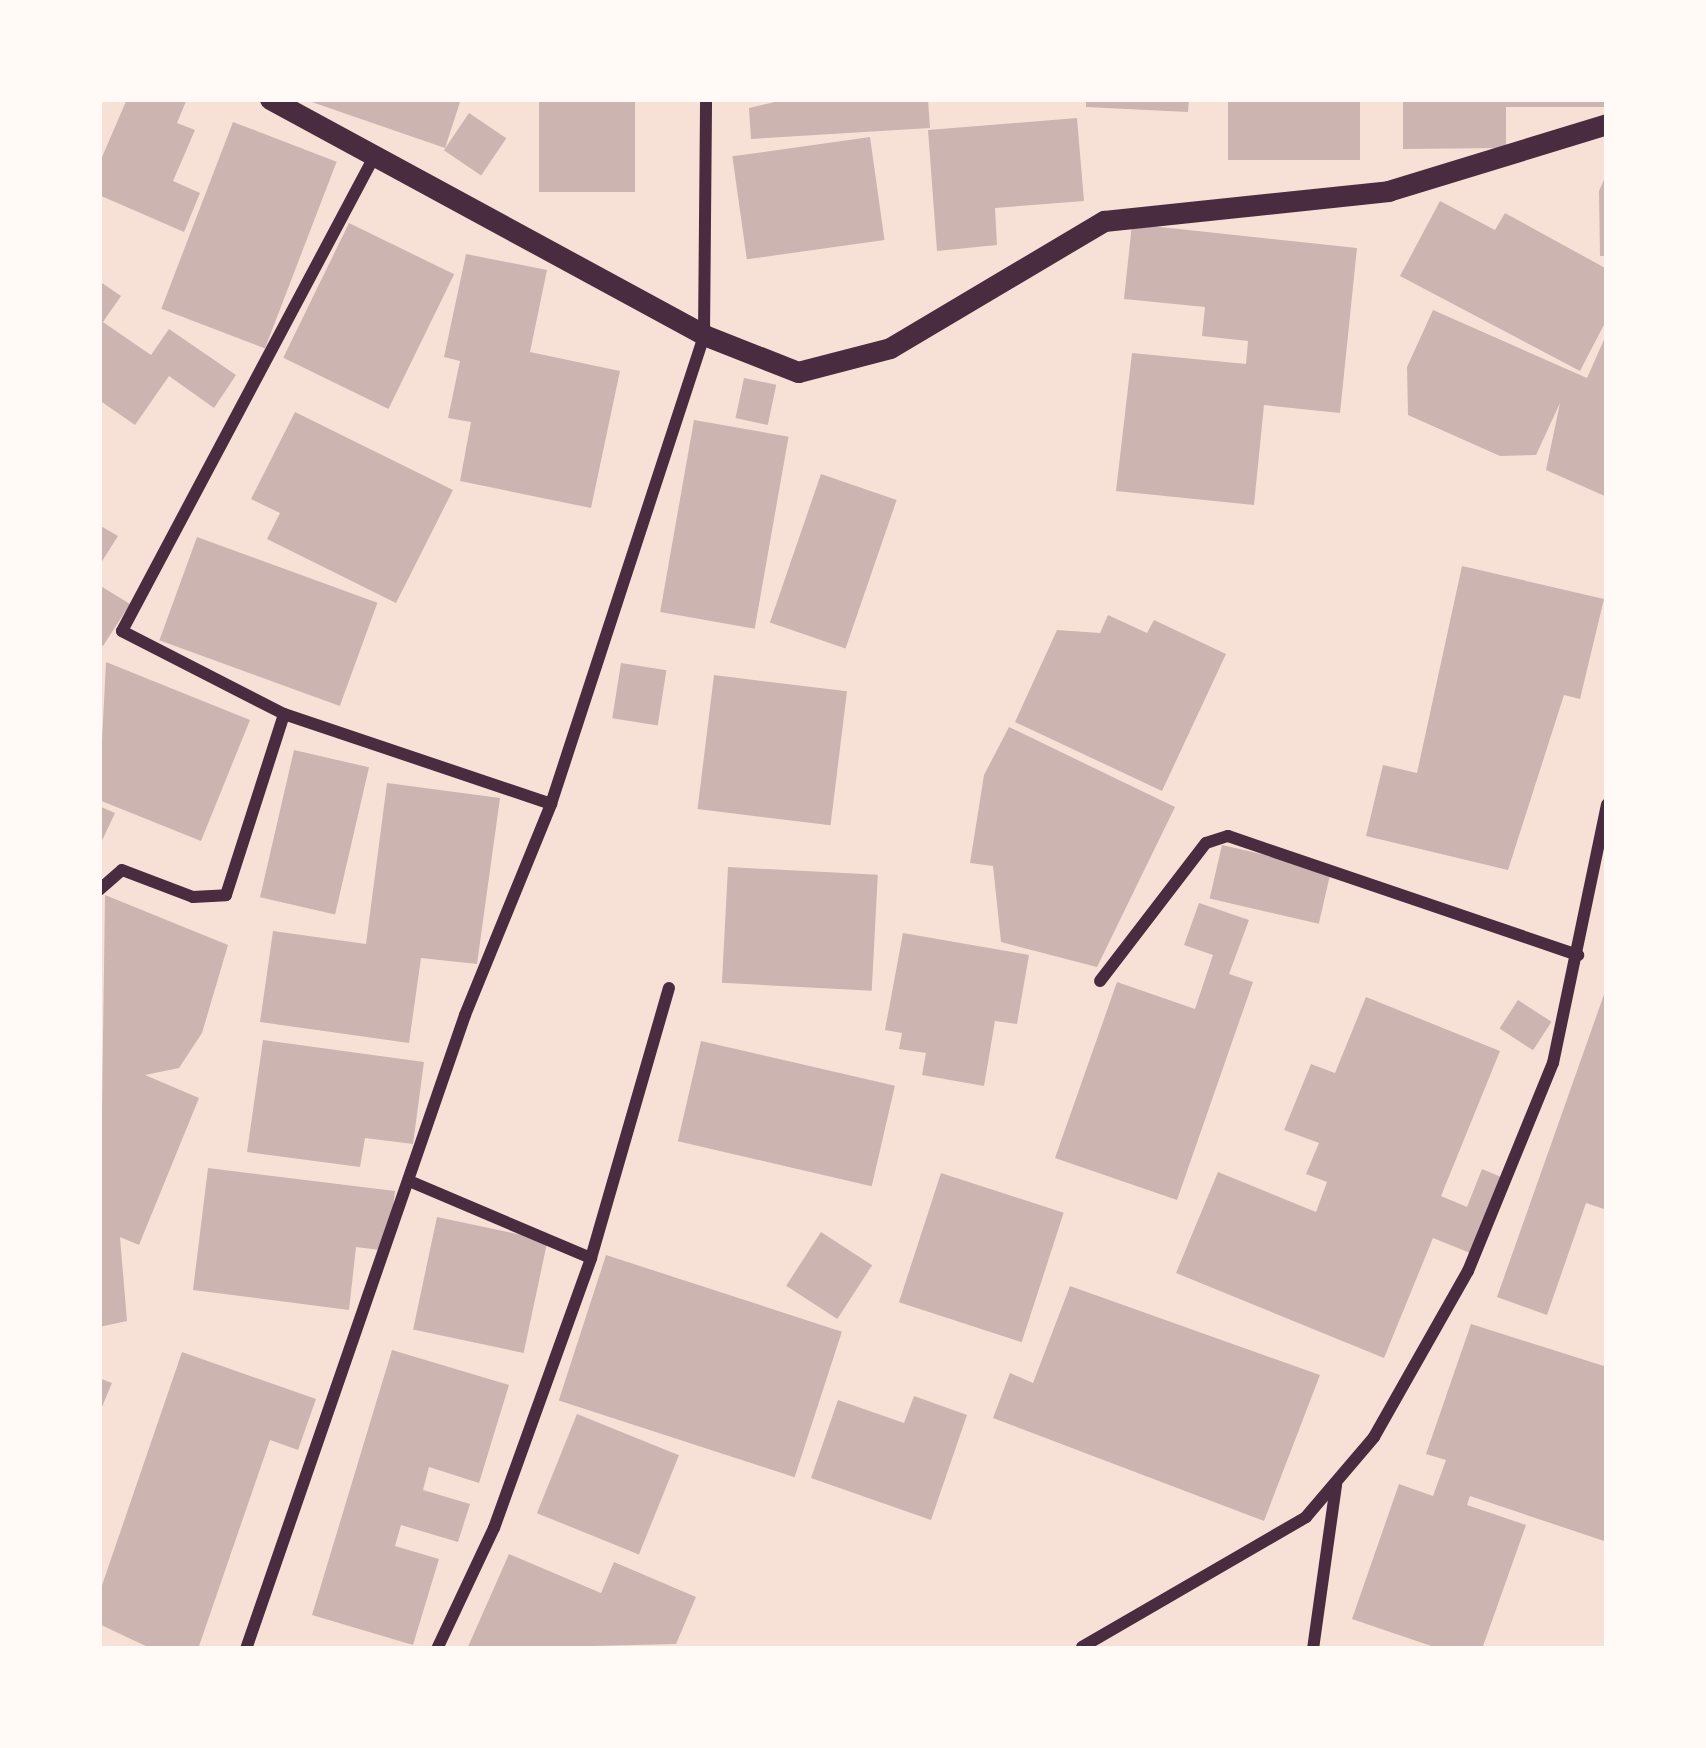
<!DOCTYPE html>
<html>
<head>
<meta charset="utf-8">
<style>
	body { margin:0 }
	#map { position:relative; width:1706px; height:1748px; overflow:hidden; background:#f7e1d7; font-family:Karla,sans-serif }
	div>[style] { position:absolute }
	.building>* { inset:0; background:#ccb4b1; transform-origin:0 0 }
	.minor>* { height:12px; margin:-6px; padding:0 6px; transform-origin:6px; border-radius:6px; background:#4a2c40 }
	.tertiary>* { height:21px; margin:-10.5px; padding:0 10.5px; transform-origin:10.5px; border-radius:10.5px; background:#4a2c40 }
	span { translate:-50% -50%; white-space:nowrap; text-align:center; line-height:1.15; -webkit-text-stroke:9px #fffaf5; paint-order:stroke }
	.frame { position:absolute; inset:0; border:102px solid #fffaf5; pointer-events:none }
</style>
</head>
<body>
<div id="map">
	<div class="building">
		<div style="clip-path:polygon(127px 99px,187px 99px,177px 123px,195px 130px,173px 181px,200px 193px,184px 232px,99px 195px,99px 164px)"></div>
		<div style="clip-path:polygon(303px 99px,461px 99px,445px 148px)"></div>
		<div style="left:539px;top:99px;width:96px;height:93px"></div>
		<div style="clip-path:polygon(788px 99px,928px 99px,930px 128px,751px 139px,749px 108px)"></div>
		<div style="clip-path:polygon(1086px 99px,1189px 99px,1188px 112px,1086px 107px)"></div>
		<div style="left:1228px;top:99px;width:132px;height:61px"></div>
		<div style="clip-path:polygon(1403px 99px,1607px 99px,1607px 107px,1506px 107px,1506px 148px,1403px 149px)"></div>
		<div style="left:469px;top:113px;width:45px;height:45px;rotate:34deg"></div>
		<div style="clip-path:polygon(1077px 118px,1084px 201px,995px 208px,997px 245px,937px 251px,928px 130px)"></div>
		<div style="left:233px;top:122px;width:111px;height:200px;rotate:21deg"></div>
		<div style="left:870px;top:137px;width:104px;height:139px;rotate:82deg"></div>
		<div style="clip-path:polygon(1607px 173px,1607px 256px,1600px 256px,1599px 191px)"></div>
		<div style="clip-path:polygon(1440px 201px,1495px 230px,1505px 213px,1607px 269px,1607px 319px,1580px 371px,1400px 276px)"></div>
		<div style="left:349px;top:223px;width:117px;height:150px;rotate:26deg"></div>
		<div style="clip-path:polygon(1132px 224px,1357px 248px,1340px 413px,1264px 405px,1254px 505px,1116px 491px,1132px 353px,1246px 364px,1248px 341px,1202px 336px,1205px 307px,1124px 299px)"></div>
		<div style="clip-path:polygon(466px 254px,547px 270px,530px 352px,620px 371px,591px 508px,460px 481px,471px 422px,448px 418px,460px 361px,444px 357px)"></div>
		<div style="clip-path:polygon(99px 281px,121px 296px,103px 322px,151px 355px,169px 329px,236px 375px,214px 408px,169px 376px,135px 425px,99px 400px)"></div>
		<div style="clip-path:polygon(1433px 310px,1587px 378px,1607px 333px,1607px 497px,1546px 470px,1560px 403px,1536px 455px,1500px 456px,1408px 415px,1407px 367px)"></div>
		<div style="left:744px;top:378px;width:33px;height:41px;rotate:12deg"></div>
		<div style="clip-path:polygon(295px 412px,453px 490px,396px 603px,267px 539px,280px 513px,251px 499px)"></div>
		<div style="left:694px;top:420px;width:96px;height:195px;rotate:10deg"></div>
		<div style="left:821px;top:474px;width:80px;height:157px;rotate:19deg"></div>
		<div style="clip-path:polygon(99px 525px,118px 536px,99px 566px)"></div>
		<div style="left:197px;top:537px;width:192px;height:110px;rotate:20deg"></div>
		<div style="clip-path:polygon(1462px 566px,1604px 599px,1580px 699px,1564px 695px,1508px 870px,1366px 836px,1383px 765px,1417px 773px)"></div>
		<div style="clip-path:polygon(99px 585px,130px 604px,103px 646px,99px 643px)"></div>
		<div style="clip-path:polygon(1108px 615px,1147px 633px,1154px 620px,1226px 654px,1162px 791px,1015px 722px,1057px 630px,1100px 633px)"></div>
		<div style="clip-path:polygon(106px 662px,250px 720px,201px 841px,99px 800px)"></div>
		<div style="left:621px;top:663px;width:46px;height:56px;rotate:9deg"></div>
		<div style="left:714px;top:675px;width:134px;height:135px;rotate:7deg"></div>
		<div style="clip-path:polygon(1009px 727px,1175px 807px,1097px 967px,1001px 942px,993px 866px,970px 863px,984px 775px)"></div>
		<div style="left:294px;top:750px;width:77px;height:151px;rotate:13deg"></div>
		<div style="clip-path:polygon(387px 783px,500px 798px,477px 964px,421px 958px,409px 1043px,260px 1022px,273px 931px,366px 944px)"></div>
		<div style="clip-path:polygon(99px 806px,115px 813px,99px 847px)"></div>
		<div style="left:1222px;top:845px;width:112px;height:55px;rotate:13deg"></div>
		<div style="left:728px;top:867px;width:150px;height:116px;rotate:3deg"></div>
		<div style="clip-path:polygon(105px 895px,228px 945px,202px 1033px,179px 1068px,145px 1075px,199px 1098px,139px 1245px,120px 1237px,127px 1321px,99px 1327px)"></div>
		<div style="clip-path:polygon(1199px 903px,1249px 920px,1229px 974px,1253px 982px,1177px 1200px,1055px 1158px,1117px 982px,1195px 1009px,1213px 955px,1184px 945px)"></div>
		<div style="clip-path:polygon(903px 933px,1029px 955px,1017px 1024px,995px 1021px,984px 1086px,922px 1075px,926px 1053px,899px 1049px,902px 1033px,885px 1030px)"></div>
		<div style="clip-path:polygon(1607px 986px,1607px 1210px,1586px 1203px,1547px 1315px,1497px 1297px)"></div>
		<div style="clip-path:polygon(1366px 997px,1500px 1051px,1441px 1196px,1467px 1207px,1482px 1169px,1501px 1177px,1470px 1253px,1433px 1238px,1384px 1358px,1176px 1273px,1218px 1172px,1316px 1212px,1327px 1182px,1306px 1174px,1319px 1143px,1284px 1130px,1311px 1064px,1335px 1073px)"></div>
		<div style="left:1518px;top:1000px;width:40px;height:34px;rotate:33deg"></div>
		<div style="clip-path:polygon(263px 1040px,424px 1062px,413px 1144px,365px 1138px,360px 1167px,247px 1152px)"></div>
		<div style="left:701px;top:1041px;width:199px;height:103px;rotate:13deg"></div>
		<div style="clip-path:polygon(208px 1168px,395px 1191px,388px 1251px,356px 1247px,349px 1310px,193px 1290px)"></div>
		<div style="left:941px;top:1173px;width:129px;height:136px;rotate:18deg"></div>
		<div style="left:437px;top:1217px;width:113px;height:115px;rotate:12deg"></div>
		<div style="left:821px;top:1232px;width:61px;height:64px;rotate:33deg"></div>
		<div style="left:606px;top:1255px;width:248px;height:153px;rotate:18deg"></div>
		<div style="clip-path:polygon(1070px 1286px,1320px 1375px,1264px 1521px,993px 1418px,1010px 1373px,1033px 1383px)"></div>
		<div style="clip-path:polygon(1471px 1324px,1607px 1367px,1607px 1542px,1470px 1496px,1467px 1505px,1526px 1525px,1482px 1649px,1440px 1649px,1352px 1619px,1399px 1484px,1433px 1496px,1446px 1460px,1426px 1454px)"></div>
		<div style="clip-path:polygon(392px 1350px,509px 1385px,479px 1483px,429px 1467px,423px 1490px,470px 1504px,458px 1542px,401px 1525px,395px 1546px,439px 1559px,413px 1645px,312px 1615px)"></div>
		<div style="clip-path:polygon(182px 1352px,316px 1399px,298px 1450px,270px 1440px,198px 1649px,152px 1649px,99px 1624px,99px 1594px)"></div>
		<div style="clip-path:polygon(99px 1378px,112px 1383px,99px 1414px)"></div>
		<div style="clip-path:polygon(914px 1396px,967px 1415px,931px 1520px,811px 1478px,838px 1400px,904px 1423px)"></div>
		<div style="left:577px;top:1414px;width:110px;height:107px;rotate:22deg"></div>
		<div style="clip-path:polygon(509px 1554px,601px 1593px,614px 1562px,696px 1597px,676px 1644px,467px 1649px)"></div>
	</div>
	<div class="minor">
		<div style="left:284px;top:714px;width:182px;rotate:-152.9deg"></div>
		<div style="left:122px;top:631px;width:539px;rotate:-62.01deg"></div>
		<div style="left:99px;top:890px;width:30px;rotate:-41deg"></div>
		<div style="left:122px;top:870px;width:76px;rotate:20.8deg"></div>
		<div style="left:193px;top:897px;width:33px;rotate:-3deg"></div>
		<div style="left:226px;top:895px;width:190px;rotate:-72.2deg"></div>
		<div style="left:284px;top:714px;width:282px;rotate:18.6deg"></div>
		<div style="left:1100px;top:981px;width:174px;rotate:-52.5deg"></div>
		<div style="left:1206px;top:843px;width:23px;rotate:-18deg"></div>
		<div style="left:1228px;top:836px;width:370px;rotate:18.8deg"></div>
		<div style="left:414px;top:1183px;width:192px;rotate:23deg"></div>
		<div style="left:1082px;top:1647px;width:259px;rotate:-30.1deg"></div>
		<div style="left:1306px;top:1517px;width:105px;rotate:-49.6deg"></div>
		<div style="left:1374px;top:1437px;width:191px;rotate:-60.5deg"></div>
		<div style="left:1468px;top:1271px;width:225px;rotate:-67.8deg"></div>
		<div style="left:1553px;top:1063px;width:264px;rotate:-78.2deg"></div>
		<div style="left:246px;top:1649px;width:671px;rotate:-70.94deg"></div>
		<div style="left:465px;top:1015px;width:228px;rotate:-67.8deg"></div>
		<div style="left:551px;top:804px;width:493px;rotate:-71.9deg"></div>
		<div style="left:704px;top:335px;width:236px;rotate:-89.5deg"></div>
		<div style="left:437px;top:1649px;width:134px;rotate:-64.8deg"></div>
		<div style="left:494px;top:1528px;width:287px;rotate:-70.2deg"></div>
		<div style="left:591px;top:1258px;width:281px;rotate:-73.9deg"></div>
		<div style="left:1313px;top:1649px;width:166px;rotate:-82deg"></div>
	</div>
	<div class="tertiary">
		<div style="left:270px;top:99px;width:494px;rotate:28.5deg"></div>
		<div style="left:704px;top:335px;width:101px;rotate:21.5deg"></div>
		<div style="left:798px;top:372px;width:95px;rotate:-14.6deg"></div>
		<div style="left:890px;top:348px;width:249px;rotate:-30.7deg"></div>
		<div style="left:1104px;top:221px;width:286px;rotate:-6deg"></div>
		<div style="left:1388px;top:191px;width:229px;rotate:-17deg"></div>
	</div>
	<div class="frame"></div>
</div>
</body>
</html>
